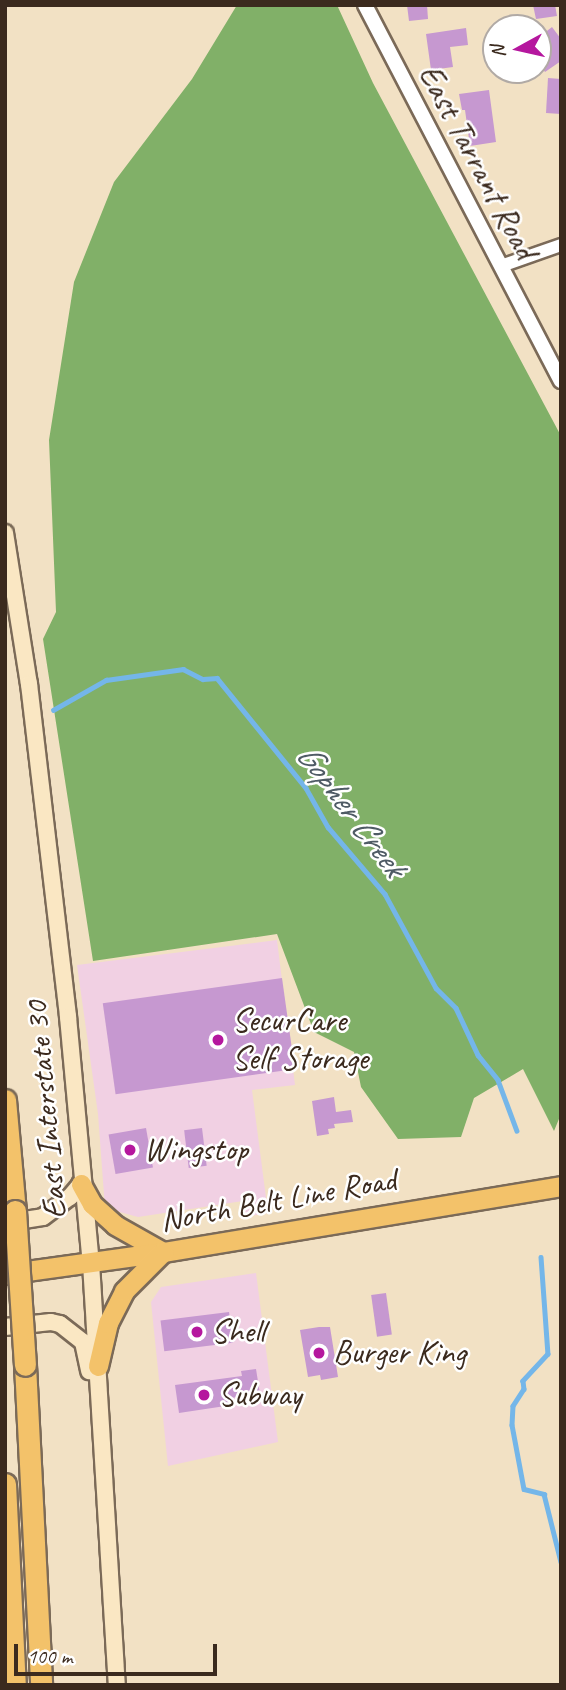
<!DOCTYPE html>
<html>
<head>
<meta charset="utf-8">
<style>
	body { margin:0 }
	#map { position:relative; width:566px; height:1690px; overflow:hidden; background:#f2e1c4; font-family:Caveat,sans-serif }
	div>[style] { position:absolute }
	.built>* { inset:0; background:#f1d0e3 }
	.forest>* { inset:0; background:#81b068 }
	.stream>* { height:4.5px; margin:-2.25px; padding:0 2.25px; transform-origin:2.25px; border-radius:2.25px; background:#74b6e9 }
	.building>* { inset:0; background:#c698d0; transform-origin:0 0 }
	.roads { filter:drop-shadow(2px 0 #7b6a58) drop-shadow(-2px 0 #7b6a58) drop-shadow(0 2px #7b6a58) drop-shadow(0 -2px #7b6a58) }
	.minor>* { height:12px; margin:-6px; padding:0 6px; transform-origin:6px; border-radius:6px; background:#fff }
	.tertiary>* { height:14px; margin:-7px; padding:0 7px; transform-origin:7px; border-radius:7px; background:#fff }
	.secondary>* { height:16px; margin:-8px; padding:0 8px; transform-origin:8px; border-radius:8px; background:#fae7c3 }
	.primary>* { height:19px; margin:-9.5px; padding:0 9.5px; transform-origin:9.5px; border-radius:9.5px; background:#f3c26a }
	.motorway>* { height:21px; margin:-10.5px; padding:0 10.5px; transform-origin:10.5px; border-radius:10.5px; background:#f3c26a }
	.bridges { filter:drop-shadow(2px 0 #7b6a58) drop-shadow(-2px 0 #7b6a58) drop-shadow(0 2px #7b6a58) drop-shadow(0 -2px #7b6a58) }
	.motorway-bridge>* { height:21px; margin:-10.5px; padding:0 10.5px; transform-origin:10.5px; border-radius:10.5px; background:#f3c26a }
	.dots>* { width:19px; height:19px; translate:-50% -50%; box-sizing:border-box; border:4px solid #fff; border-radius:50% }
	span { translate:-50% -50%; white-space:nowrap; text-align:center; line-height:1.15; -webkit-text-stroke:5px #fff; paint-order:stroke }
	.street-label { font-size:33px; color:#3b2a1e }
	.poi-label { font-size:33px; color:#3b2a1e }
	.left { translate:0 -50%; text-align:left }
	.water-label { font-size:35px; color:#4f5b65; font-style:italic }
	.frame { position:absolute; inset:0; border:7px solid #3b2a1e; pointer-events:none }
	.north { position:absolute; left:482px; top:14px; width:70px; height:70px; box-sizing:border-box; background:#fff; border:2px solid #b1aaa5; border-radius:50%; rotate:262deg; font-size:19px; font-weight:700; line-height:28px; text-align:center; color:#3b2a1e }
	.north::after { content:''; display:block; margin:auto; width:24px; height:32px; background:#b5179e; clip-path:polygon(50% 0,100% 100%,50% 72%,0 100%) }
	.scale { position:absolute; left:14px; top:1644px; width:203px; height:32px; box-sizing:border-box; border:4px solid #3b2a1e; border-top:0; padding-left:9px; font-size:21px; line-height:24px; white-space:nowrap; color:#3b2a1e; -webkit-text-stroke:5px #fff; paint-order:stroke }
</style>
</head>
<body>
<div id="map">
	<div class="built">
		<div style="clip-path:polygon(277px 940px,295px 1085px,252px 1090px,268px 1213px,245px 1217px,243px 1201px,138px 1217px,105px 1208px,98px 1114px,77px 965px)"></div>
		<div style="clip-path:polygon(256px 1273px,278px 1442px,168px 1466px,151px 1302px,161px 1287px)"></div>
	</div>
	<div class="forest">
		<div style="clip-path:polygon(237px 5px,337px 5px,373px 83px,561px 436px,561px 1114px,554px 1131px,523px 1069px,474px 1098px,461px 1137px,398px 1139px,361px 1087px,354px 1052px,314px 1032px,277px 934px,93px 961px,43px 639px,56px 612px,49px 440px,74px 282px,114px 182px,192px 79px)"></div>
	</div>
	<div class="stream">
		<div style="left:53px;top:710px;width:61px;rotate:-29.5deg"></div>
		<div style="left:106px;top:680px;width:78px;rotate:-8.1deg"></div>
		<div style="left:183px;top:669px;width:22px;rotate:27deg"></div>
		<div style="left:203px;top:679px;width:14px;rotate:-4deg"></div>
		<div style="left:217px;top:678px;width:141px;rotate:51deg"></div>
		<div style="left:306px;top:788px;width:45px;rotate:60.6deg"></div>
		<div style="left:328px;top:827px;width:88px;rotate:49.6deg"></div>
		<div style="left:385px;top:894px;width:107px;rotate:61.5deg"></div>
		<div style="left:436px;top:988px;width:28px;rotate:45deg"></div>
		<div style="left:456px;top:1008px;width:52px;rotate:64.9deg"></div>
		<div style="left:478px;top:1055px;width:32px;rotate:51deg"></div>
		<div style="left:498px;top:1080px;width:54px;rotate:69.6deg"></div>
		<div style="left:541px;top:1257px;width:97px;rotate:85.9deg"></div>
		<div style="left:548px;top:1354px;width:37px;rotate:133deg"></div>
		<div style="left:523px;top:1381px;width:8px;rotate:83deg"></div>
		<div style="left:524px;top:1389px;width:20px;rotate:123deg"></div>
		<div style="left:513px;top:1406px;width:19px;rotate:93deg"></div>
		<div style="left:512px;top:1425px;width:65px;rotate:79.4deg"></div>
		<div style="left:524px;top:1489px;width:21px;rotate:14deg"></div>
		<div style="left:544px;top:1494px;width:70px;rotate:76deg"></div>
	</div>
	<div class="building">
		<div style="clip-path:polygon(407px 5px,427px 5px,428px 19px,409px 21px)"></div>
		<div style="clip-path:polygon(533px 5px,555px 5px,557px 16px,536px 19px)"></div>
		<div style="clip-path:polygon(552px 27px,561px 39px,561px 61px,545px 72px,538px 62px,544px 58px,538px 50px,538px 38px)"></div>
		<div style="clip-path:polygon(466px 28px,468px 45px,450px 47px,453px 67px,431px 70px,426px 34px)"></div>
		<div style="clip-path:polygon(548px 78px,561px 79px,561px 114px,546px 113px)"></div>
		<div style="clip-path:polygon(489px 90px,496px 142px,470px 146px,465px 110px,462px 110px,459px 94px)"></div>
		<div style="left:282px;top:978px;width:92px;height:181px;rotate:82deg"></div>
		<div style="clip-path:polygon(334px 1097px,336px 1112px,351px 1110px,353px 1122px,334px 1124px,335px 1128px,328px 1129px,329px 1134px,317px 1136px,312px 1101px)"></div>
		<div style="left:146px;top:1128px;width:40px;height:38px;rotate:80deg"></div>
		<div style="left:202px;top:1128px;width:38px;height:18px;rotate:83deg"></div>
		<div style="left:386px;top:1293px;width:42px;height:15px;rotate:82deg"></div>
		<div style="left:229px;top:1312px;width:31px;height:69px;rotate:83deg"></div>
		<div style="clip-path:polygon(319px 1327px,330px 1327px,338px 1377px,321px 1380px,320px 1375px,308px 1377px,300px 1330px)"></div>
		<div style="clip-path:polygon(256px 1369px,260px 1394px,231px 1398px,232px 1405px,179px 1413px,175px 1385px,242px 1376px,241px 1371px)"></div>
	</div>
	<div class="roads">
		<div class="minor">
			<div style="left:501px;top:266px;width:64px;rotate:-19.3deg"></div>
		</div>
		<div class="tertiary">
			<div style="left:365px;top:5px;width:424px;rotate:62.5deg"></div>
		</div>
		<div class="secondary">
			<div style="left:5px;top:533px;width:153px;rotate:81deg"></div>
			<div style="left:29px;top:684px;width:335px;rotate:83.3deg"></div>
			<div style="left:68px;top:1017px;width:247px;rotate:84.7deg"></div>
			<div style="left:91px;top:1263px;width:423px;rotate:86.5deg"></div>
			<div style="left:5px;top:1223px;width:38px;rotate:-9deg"></div>
			<div style="left:43px;top:1217px;width:34px;rotate:-37deg"></div>
			<div style="left:70px;top:1197px;width:17px;rotate:-50deg"></div>
			<div style="left:5px;top:1327px;width:46px;rotate:-6.2deg"></div>
			<div style="left:51px;top:1322px;width:9px;rotate:13deg"></div>
			<div style="left:60px;top:1324px;width:29px;rotate:38deg"></div>
			<div style="left:83px;top:1342px;width:30px;rotate:78deg"></div>
		</div>
		<div class="primary">
			<div style="left:81px;top:1184px;width:23px;rotate:61deg"></div>
			<div style="left:92px;top:1204px;width:31px;rotate:42deg"></div>
			<div style="left:115px;top:1225px;width:55px;rotate:29.4deg"></div>
			<div style="left:5px;top:1274px;width:160px;rotate:-7.9deg"></div>
			<div style="left:163px;top:1252px;width:403px;rotate:-9.4deg"></div>
			<div style="left:98px;top:1366px;width:44px;rotate:-76.9deg"></div>
			<div style="left:108px;top:1323px;width:36px;rotate:-63deg"></div>
			<div style="left:124px;top:1291px;width:55px;rotate:-45deg"></div>
		</div>
		<div class="motorway">
			<div style="left:5px;top:1100px;width:111px;rotate:84.9deg"></div>
			<div style="left:25px;top:1365px;width:320px;rotate:87.1deg"></div>
			<div style="left:5px;top:1484px;width:201px;rotate:87.2deg"></div>
		</div>
	</div>
	<div class="bridges">
		<div class="motorway-bridge">
			<div style="left:15px;top:1211px;width:154px;rotate:86.3deg"></div>
		</div>
	</div>
	<div class="dots">
		<div style="left:218px;top:1040px;background:#b5179e"></div>
		<div style="left:130px;top:1150px;background:#b5179e"></div>
		<div style="left:197px;top:1332px;background:#b5179e"></div>
		<div style="left:319px;top:1353px;background:#b5179e"></div>
		<div style="left:204px;top:1395px;background:#b5179e"></div>
	</div>
	<div class="street-label">
		<span style="left:477px;top:162px;rotate:62deg">East Tarrant Road</span>
		<span style="left:46px;top:1110px;rotate:-95deg">East Interstate 30</span>
		<span style="left:278px;top:1200px;rotate:-10deg">North Belt Line Road</span>
	</div>
	<div class="poi-label">
		<span class="left" style="left:232px;top:1040px">SecurCare<br>Self Storage</span>
		<span class="left" style="left:144px;top:1150px">Wingstop</span>
		<span class="left" style="left:211px;top:1332px">Shell</span>
		<span class="left" style="left:333px;top:1353px">Burger King</span>
		<span class="left" style="left:218px;top:1395px">Subway</span>
	</div>
	<div class="water-label">
		<span style="left:351px;top:810px;rotate:53deg">Gopher Creek</span>
	</div>
	<div class="frame"></div>
	<div class="north">N</div>
	<div class="scale">100 m</div>
</div>
</body>
</html>
